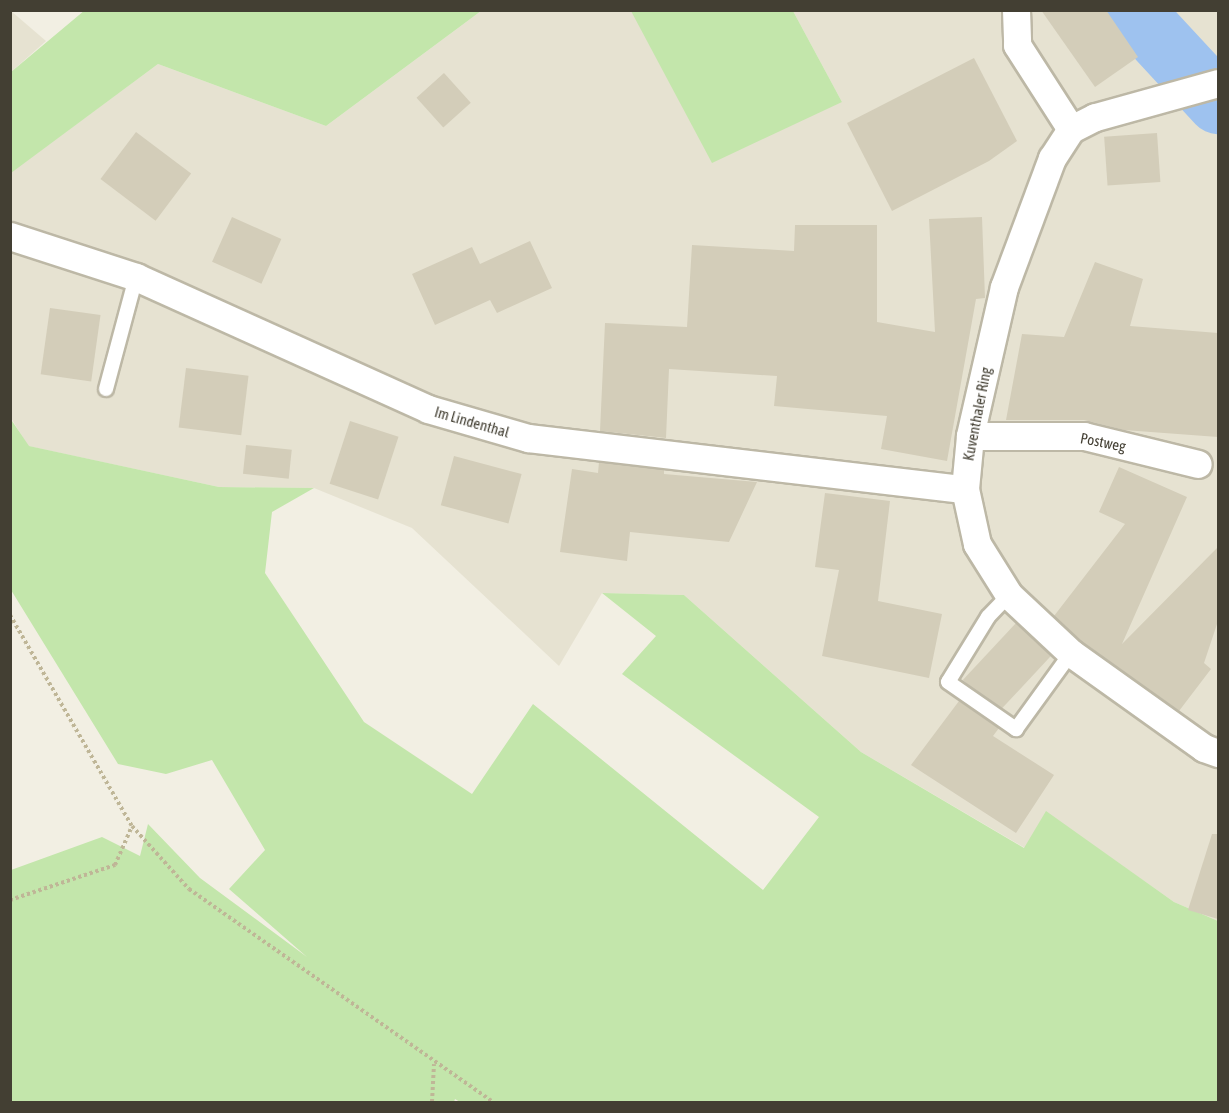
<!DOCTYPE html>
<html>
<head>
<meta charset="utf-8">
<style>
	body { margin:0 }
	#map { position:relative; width:1229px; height:1113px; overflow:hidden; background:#f2efe3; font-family:"Asap Condensed",sans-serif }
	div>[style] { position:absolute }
	.residential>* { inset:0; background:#e6e2d1 }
	.green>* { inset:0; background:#c3e6ab }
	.river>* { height:62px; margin:-31px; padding:0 31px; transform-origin:31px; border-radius:31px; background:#9ec2ef }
	.building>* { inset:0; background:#d3cdb9; transform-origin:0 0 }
	.path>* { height:4px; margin-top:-2px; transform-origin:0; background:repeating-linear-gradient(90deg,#bfb697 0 3px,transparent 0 6px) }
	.roads { filter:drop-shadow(2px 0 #bdb8a6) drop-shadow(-2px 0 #bdb8a6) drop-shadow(0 2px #bdb8a6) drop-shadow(0 -2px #bdb8a6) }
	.service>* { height:14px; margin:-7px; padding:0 7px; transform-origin:7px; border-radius:7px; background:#fff }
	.minor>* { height:27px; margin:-13.5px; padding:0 13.5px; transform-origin:13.5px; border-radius:13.5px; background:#fff }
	span { translate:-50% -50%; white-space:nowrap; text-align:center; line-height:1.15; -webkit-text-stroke:6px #fff; paint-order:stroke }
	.street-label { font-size:15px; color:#433f33 }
	.frame { position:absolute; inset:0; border:12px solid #433f33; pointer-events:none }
</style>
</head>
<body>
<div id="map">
	<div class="residential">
		<div style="clip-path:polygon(11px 11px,46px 41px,11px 72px,10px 72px)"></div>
		<div style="clip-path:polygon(481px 11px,631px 11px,842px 102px,793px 11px,1218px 11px,1218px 921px,1174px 902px,1046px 812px,1025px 848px,861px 752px,684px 595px,602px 593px,559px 666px,412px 528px,314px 488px,219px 487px,28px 446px,11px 418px,10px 173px,158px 64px,326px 126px)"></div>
	</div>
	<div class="green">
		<div style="clip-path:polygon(85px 10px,481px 10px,481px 11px,326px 126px,158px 64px,11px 173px,11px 72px)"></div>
		<div style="clip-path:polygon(631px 11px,793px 11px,842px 102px,712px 163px)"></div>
		<div style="clip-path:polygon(10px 418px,29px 446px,219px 487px,314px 488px,272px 512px,265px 573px,364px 722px,472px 794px,533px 704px,763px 890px,819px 817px,622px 674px,656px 636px,602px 593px,684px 595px,861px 752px,1024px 848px,1046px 811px,1174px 902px,1218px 921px,1218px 1102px,460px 1102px,455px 1099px,454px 1102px,11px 1102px,11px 870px,102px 837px,140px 856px,148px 824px,200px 878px,307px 957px,229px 889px,265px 850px,212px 760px,166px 774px,118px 764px,11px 590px)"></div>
	</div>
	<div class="river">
		<div style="left:1132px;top:10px;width:127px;rotate:47.2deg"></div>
	</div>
	<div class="building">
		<div style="clip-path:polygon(1041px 10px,1106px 10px,1138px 57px,1095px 87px)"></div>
		<div style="clip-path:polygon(974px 58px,1017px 141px,989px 161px,892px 211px,847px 123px)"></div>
		<div style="left:444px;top:73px;width:40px;height:37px;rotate:48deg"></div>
		<div style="left:136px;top:132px;width:69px;height:59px;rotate:37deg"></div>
		<div style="left:1157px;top:133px;width:49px;height:53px;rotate:86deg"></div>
		<div style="left:232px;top:217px;width:54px;height:49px;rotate:24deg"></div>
		<div style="clip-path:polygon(982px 217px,985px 298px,976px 299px,947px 461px,881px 449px,887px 416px,774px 406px,777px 376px,669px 369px,666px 438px,600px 431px,605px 323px,687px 327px,692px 245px,794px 251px,795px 225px,877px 225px,877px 322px,935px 332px,929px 219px)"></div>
		<div style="clip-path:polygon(530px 241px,552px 288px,497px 313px,490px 300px,435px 325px,412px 274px,472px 247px,480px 264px)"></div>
		<div style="clip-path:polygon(1095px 262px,1143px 279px,1130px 326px,1218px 333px,1218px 437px,1124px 430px,1084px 420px,1006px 420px,1022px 334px,1064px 337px)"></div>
		<div style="left:50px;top:308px;width:51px;height:67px;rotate:8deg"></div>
		<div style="left:186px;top:368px;width:63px;height:60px;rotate:7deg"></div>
		<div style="left:350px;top:421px;width:51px;height:66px;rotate:18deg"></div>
		<div style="left:246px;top:445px;width:46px;height:29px;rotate:6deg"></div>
		<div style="left:454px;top:456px;width:70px;height:51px;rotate:15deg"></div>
		<div style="clip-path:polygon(599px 462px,664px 470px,664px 474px,757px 482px,729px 542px,630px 532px,627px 561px,560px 552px,572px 469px,598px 473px)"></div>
		<div style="clip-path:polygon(1119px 467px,1187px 497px,1122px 644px,1218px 547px,1218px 621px,1204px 663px,1211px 669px,1179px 711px,1081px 641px,1054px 616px,1125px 524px,1099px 512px)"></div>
		<div style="clip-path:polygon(825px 493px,890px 501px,878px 601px,942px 614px,929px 678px,822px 656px,839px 570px,815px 567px)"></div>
		<div style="left:1016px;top:623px;width:48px;height:78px;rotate:43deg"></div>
		<div style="clip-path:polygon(959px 701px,999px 728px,993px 736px,1054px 775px,1016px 833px,911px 765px)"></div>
		<div style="clip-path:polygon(1212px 834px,1218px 834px,1218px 919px,1188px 910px)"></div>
	</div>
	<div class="path">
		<div style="left:10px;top:615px;width:244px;rotate:60deg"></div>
		<div style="left:132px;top:826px;width:85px;rotate:47.9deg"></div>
		<div style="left:189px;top:889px;width:371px;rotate:35deg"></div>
		<div style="left:10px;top:900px;width:111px;rotate:-18.4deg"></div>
		<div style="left:115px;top:865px;width:43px;rotate:-66.4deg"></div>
		<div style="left:432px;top:1102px;width:38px;rotate:-87deg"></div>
	</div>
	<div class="roads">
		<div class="service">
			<div style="left:106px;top:389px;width:116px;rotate:-75deg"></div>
			<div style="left:1009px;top:595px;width:30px;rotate:134deg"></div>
			<div style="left:988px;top:617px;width:76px;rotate:121.6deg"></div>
			<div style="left:948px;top:682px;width:83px;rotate:34.7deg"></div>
			<div style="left:1016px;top:729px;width:94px;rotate:-54.1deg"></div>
		</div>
		<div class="minor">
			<div style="left:1016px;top:10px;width:35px;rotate:88deg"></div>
			<div style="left:1017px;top:45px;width:100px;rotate:57.3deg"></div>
			<div style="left:1218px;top:83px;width:128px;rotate:164.5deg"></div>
			<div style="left:1095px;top:117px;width:27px;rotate:153deg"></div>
			<div style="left:1071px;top:129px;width:35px;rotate:123deg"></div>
			<div style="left:1052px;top:158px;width:138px;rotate:110.4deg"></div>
			<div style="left:1004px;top:287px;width:153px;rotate:102.9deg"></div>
			<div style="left:970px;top:436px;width:53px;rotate:95.4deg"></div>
			<div style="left:965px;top:489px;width:56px;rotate:77.7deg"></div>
			<div style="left:977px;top:544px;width:60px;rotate:57.9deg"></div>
			<div style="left:1009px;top:595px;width:85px;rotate:43.1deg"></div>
			<div style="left:1071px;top:653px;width:163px;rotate:35.5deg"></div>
			<div style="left:1204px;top:748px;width:15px;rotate:20deg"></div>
			<div style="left:10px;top:236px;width:133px;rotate:18deg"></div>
			<div style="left:136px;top:277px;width:320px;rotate:24.3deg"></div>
			<div style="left:428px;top:409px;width:104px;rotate:16.2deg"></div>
			<div style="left:528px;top:438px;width:440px;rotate:6.7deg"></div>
			<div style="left:970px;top:436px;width:114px"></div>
			<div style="left:1084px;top:436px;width:117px;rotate:13.8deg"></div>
		</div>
	</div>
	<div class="street-label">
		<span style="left:977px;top:414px;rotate:-79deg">Kuventhaler Ring</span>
		<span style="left:472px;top:422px;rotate:16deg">Im Lindenthal</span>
		<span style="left:1103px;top:442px;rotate:11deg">Postweg</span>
	</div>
	<div class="frame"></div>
</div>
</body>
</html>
